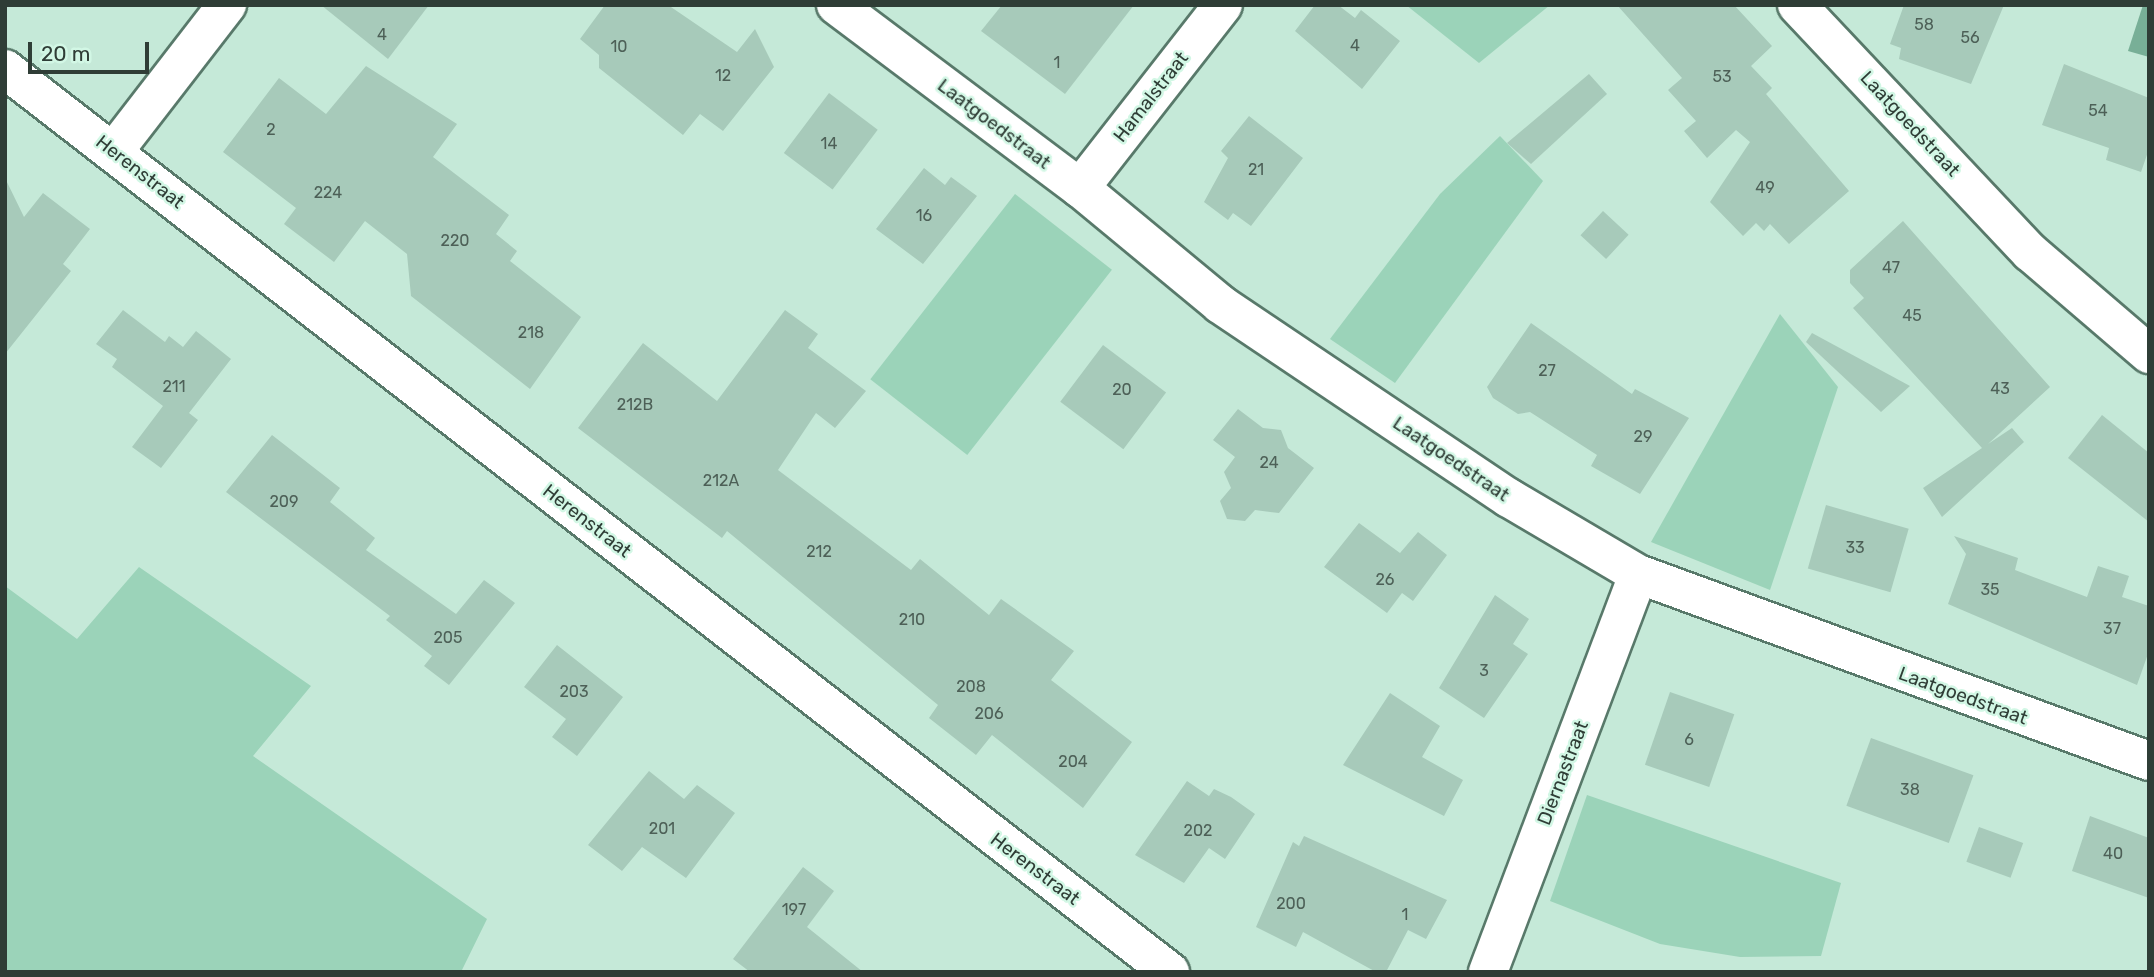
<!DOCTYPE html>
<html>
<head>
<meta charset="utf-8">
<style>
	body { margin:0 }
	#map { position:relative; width:2154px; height:977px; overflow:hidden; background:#c5e9d8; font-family:Rubik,sans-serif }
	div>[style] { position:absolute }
	.green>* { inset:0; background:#9bd3b9; transform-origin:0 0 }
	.water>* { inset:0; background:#78af97 }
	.building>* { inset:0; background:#a7caba; transform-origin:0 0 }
	.roads { filter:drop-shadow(2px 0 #58796a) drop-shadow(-2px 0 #58796a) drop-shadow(0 2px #58796a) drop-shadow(0 -2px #58796a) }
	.minor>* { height:38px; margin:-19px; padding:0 19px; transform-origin:19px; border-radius:19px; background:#fff }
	span { translate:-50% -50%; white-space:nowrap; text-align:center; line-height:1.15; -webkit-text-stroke:5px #d2f7e5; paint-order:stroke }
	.number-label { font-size:16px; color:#4d6057 }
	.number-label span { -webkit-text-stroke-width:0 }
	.street-label { font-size:19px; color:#2f3d36 }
	.frame { position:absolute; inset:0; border:7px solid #2f3d36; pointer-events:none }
	.scale { position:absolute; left:28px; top:42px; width:121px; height:32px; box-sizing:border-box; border:4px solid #2f3d36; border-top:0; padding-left:9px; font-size:21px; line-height:24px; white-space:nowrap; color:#2f3d36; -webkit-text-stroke:5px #d2f7e5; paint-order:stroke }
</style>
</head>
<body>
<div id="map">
	<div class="green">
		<div style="clip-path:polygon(1406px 5px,1550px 5px,1479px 63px)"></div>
		<div style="clip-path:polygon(1500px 136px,1543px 181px,1395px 383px,1330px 339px,1440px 194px)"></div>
		<div style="left:1015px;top:194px;width:123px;height:235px;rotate:38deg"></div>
		<div style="clip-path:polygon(1780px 314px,1838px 387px,1770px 590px,1651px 542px)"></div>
		<div style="clip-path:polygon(139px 567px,311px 686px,253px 756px,487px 919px,461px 972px,5px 972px,5px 586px,77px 639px)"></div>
		<div style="clip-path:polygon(1587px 795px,1841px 883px,1821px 956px,1740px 957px,1660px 944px,1550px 901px)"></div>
	</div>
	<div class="water">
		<div style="clip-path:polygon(2143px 5px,2149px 5px,2149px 57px,2128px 51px)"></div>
	</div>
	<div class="building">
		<div style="clip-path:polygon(321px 5px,429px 5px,388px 59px)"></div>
		<div style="clip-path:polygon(605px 5px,668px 5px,737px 52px,755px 29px,774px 67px,723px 131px,700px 114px,683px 135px,599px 68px,599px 55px,580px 39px)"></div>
		<div style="clip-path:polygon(1002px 5px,1134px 5px,1065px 94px,981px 31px)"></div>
		<div style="clip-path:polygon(1315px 5px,1338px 5px,1355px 18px,1361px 10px,1400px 41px,1362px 89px,1295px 31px)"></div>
		<div style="clip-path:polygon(1617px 5px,1734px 5px,1772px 46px,1751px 66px,1772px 88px,1766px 94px,1849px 191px,1789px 244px,1770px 224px,1764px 231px,1756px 223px,1743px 236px,1710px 202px,1750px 142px,1736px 130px,1707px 158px,1684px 131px,1696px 121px,1668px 90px,1682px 78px)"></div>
		<div style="clip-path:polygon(1904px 5px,2004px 5px,1971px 84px,1899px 59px,1901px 48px,1890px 44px)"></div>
		<div style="clip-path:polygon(2064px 64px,2149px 98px,2149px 149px,2141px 172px,2106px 160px,2109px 148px,2042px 125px)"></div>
		<div style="clip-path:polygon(366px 66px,457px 124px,433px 157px,509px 215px,496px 234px,517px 251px,510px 261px,581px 317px,530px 389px,411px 296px,407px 254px,365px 221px,334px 262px,284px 224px,296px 208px,223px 152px,279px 78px,326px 114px)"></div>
		<div style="clip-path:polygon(1589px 74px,1607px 94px,1531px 164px,1507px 143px)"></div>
		<div style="left:829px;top:93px;width:61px;height:75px;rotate:37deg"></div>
		<div style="clip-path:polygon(1249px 116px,1303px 158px,1251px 226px,1233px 213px,1228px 220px,1204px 202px,1228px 158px,1221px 151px)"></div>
		<div style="clip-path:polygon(924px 168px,945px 185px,951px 177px,977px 196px,923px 264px,876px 229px)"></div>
		<div style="clip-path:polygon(5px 178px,24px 217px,43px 193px,90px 229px,63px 264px,71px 271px,5px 354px)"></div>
		<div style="left:1603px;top:211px;width:35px;height:33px;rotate:43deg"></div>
		<div style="clip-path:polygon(1903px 221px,2050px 387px,1988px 444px,2012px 428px,2024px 442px,1942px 517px,1923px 488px,1982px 448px,1853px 308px,1864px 298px,1850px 283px,1850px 270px)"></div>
		<div style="clip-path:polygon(123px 310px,165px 342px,169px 336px,183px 347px,196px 331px,231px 359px,189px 413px,198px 420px,161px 468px,132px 447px,163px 406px,112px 367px,117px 359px,96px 344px)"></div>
		<div style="clip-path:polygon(785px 310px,818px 334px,808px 348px,866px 391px,835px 428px,816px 413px,778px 470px,911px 570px,920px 559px,989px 615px,1001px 599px,1074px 651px,1051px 680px,1132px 742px,1083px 808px,992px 735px,976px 755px,929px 718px,938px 705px,727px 531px,722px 538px,578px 428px,643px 343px,717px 401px)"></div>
		<div style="clip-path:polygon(1531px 323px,1632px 394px,1635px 389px,1689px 418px,1640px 494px,1591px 466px,1597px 455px,1530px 412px,1518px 414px,1493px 398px,1487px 387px)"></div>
		<div style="clip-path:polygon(1812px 333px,1910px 386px,1881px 412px,1806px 342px)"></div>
		<div style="left:1103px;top:345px;width:79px;height:71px;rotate:37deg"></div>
		<div style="clip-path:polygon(1238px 409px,1263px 428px,1281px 430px,1288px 448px,1314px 468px,1279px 513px,1255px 510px,1245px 521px,1227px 519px,1220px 501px,1231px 488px,1224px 472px,1235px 457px,1213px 440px)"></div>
		<div style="clip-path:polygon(2102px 415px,2149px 453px,2149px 522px,2068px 458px)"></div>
		<div style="clip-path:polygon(272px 435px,340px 488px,330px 502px,375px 538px,366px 550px,456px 614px,484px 580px,515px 603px,449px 685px,424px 666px,432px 656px,386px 620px,390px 616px,226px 492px)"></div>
		<div style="left:1826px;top:505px;width:86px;height:66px;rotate:16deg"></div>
		<div style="clip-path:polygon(1359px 523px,1400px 553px,1418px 532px,1447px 555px,1413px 601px,1402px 593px,1387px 613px,1324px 567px)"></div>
		<div style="clip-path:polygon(1954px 536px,2018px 558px,2015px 570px,2087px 597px,2098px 566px,2129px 576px,2122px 597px,2149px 606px,2149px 651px,2137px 685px,1948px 604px,1966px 554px)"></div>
		<div style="clip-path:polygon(1495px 595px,1529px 619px,1513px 644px,1528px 654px,1484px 718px,1439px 688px)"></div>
		<div style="clip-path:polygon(557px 645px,623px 697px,577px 756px,552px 737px,566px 719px,524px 687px)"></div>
		<div style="left:1670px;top:692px;width:68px;height:77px;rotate:19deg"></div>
		<div style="clip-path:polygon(1390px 693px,1440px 726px,1422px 757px,1463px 780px,1444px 816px,1343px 765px)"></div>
		<div style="left:1871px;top:738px;width:109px;height:72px;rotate:20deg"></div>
		<div style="clip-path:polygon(649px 771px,684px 799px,697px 785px,735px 813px,686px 878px,642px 847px,622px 871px,588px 845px)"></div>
		<div style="clip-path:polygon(1187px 781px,1209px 796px,1214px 789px,1231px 797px,1255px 814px,1225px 859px,1209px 848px,1184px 883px,1135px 855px)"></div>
		<div style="clip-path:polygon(2090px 816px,2149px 838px,2149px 898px,2072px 871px)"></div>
		<div style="left:1979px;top:827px;width:47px;height:37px;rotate:20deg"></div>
		<div style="clip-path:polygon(1304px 836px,1447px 900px,1426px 939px,1408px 930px,1386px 972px,1376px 972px,1303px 932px,1296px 947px,1256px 927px,1293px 842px,1299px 846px)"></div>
		<div style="clip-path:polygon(803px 867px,834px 891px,807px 927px,863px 972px,750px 972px,733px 959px)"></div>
	</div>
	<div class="roads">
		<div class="minor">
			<div style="left:836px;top:5px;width:305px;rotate:36.9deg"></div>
			<div style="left:1080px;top:188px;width:182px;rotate:39.6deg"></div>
			<div style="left:1220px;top:304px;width:348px;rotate:33.9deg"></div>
			<div style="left:1509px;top:498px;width:150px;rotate:30.5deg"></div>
			<div style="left:1638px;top:574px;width:544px;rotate:20.1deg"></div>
			<div style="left:1797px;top:5px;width:340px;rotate:46.7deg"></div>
			<div style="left:2030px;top:252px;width:157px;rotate:40.6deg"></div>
			<div style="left:5px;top:69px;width:1474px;rotate:37.78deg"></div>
			<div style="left:114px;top:151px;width:185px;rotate:-52.3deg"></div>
			<div style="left:1080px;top:188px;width:232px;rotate:-52deg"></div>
			<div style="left:1488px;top:972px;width:425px;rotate:-69.3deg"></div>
		</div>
	</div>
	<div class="number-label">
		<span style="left:1924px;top:25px">58</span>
		<span style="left:382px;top:35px">4</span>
		<span style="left:1970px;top:38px">56</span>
		<span style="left:1355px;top:46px">4</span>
		<span style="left:619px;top:47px">10</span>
		<span style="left:1057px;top:63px">1</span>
		<span style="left:723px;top:76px">12</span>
		<span style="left:1722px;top:77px">53</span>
		<span style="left:2098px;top:111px">54</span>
		<span style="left:271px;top:130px">2</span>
		<span style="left:829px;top:144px">14</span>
		<span style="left:1256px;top:170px">21</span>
		<span style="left:1765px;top:188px">49</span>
		<span style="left:328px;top:193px">224</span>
		<span style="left:924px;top:216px">16</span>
		<span style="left:455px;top:241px">220</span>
		<span style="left:1891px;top:268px">47</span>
		<span style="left:1912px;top:316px">45</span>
		<span style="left:531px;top:333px">218</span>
		<span style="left:1547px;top:371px">27</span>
		<span style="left:174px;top:387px">211</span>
		<span style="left:2000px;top:389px">43</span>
		<span style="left:1122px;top:390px">20</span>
		<span style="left:635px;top:405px">212B</span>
		<span style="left:1643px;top:437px">29</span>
		<span style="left:1269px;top:463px">24</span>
		<span style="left:721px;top:481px">212A</span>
		<span style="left:284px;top:502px">209</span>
		<span style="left:1855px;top:548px">33</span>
		<span style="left:819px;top:552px">212</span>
		<span style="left:1385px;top:580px">26</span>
		<span style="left:1990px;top:590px">35</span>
		<span style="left:912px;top:620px">210</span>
		<span style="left:2112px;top:629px">37</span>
		<span style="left:448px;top:638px">205</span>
		<span style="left:1484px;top:671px">3</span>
		<span style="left:971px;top:687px">208</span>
		<span style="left:574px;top:692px">203</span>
		<span style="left:989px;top:714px">206</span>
		<span style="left:1689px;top:740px">6</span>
		<span style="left:1073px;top:762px">204</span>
		<span style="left:1910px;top:790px">38</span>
		<span style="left:662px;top:829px">201</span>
		<span style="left:1198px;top:831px">202</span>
		<span style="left:2113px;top:854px">40</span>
		<span style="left:1291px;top:904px">200</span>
		<span style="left:794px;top:910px">197</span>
		<span style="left:1405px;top:915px">1</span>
	</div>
	<div class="street-label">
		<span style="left:1151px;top:97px;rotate:-52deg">Hamalstraat</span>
		<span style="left:994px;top:124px;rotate:37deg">Laatgoedstraat</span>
		<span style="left:1910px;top:124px;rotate:47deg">Laatgoedstraat</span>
		<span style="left:140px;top:172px;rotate:38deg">Herenstraat</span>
		<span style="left:1451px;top:459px;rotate:34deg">Laatgoedstraat</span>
		<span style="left:587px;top:521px;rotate:38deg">Herenstraat</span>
		<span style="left:1963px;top:696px;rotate:20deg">Laatgoedstraat</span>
		<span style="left:1563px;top:773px;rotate:-69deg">Diernastraat</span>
		<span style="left:1035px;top:869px;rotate:37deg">Herenstraat</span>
	</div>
	<div class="frame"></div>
	<div class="scale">20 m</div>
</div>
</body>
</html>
